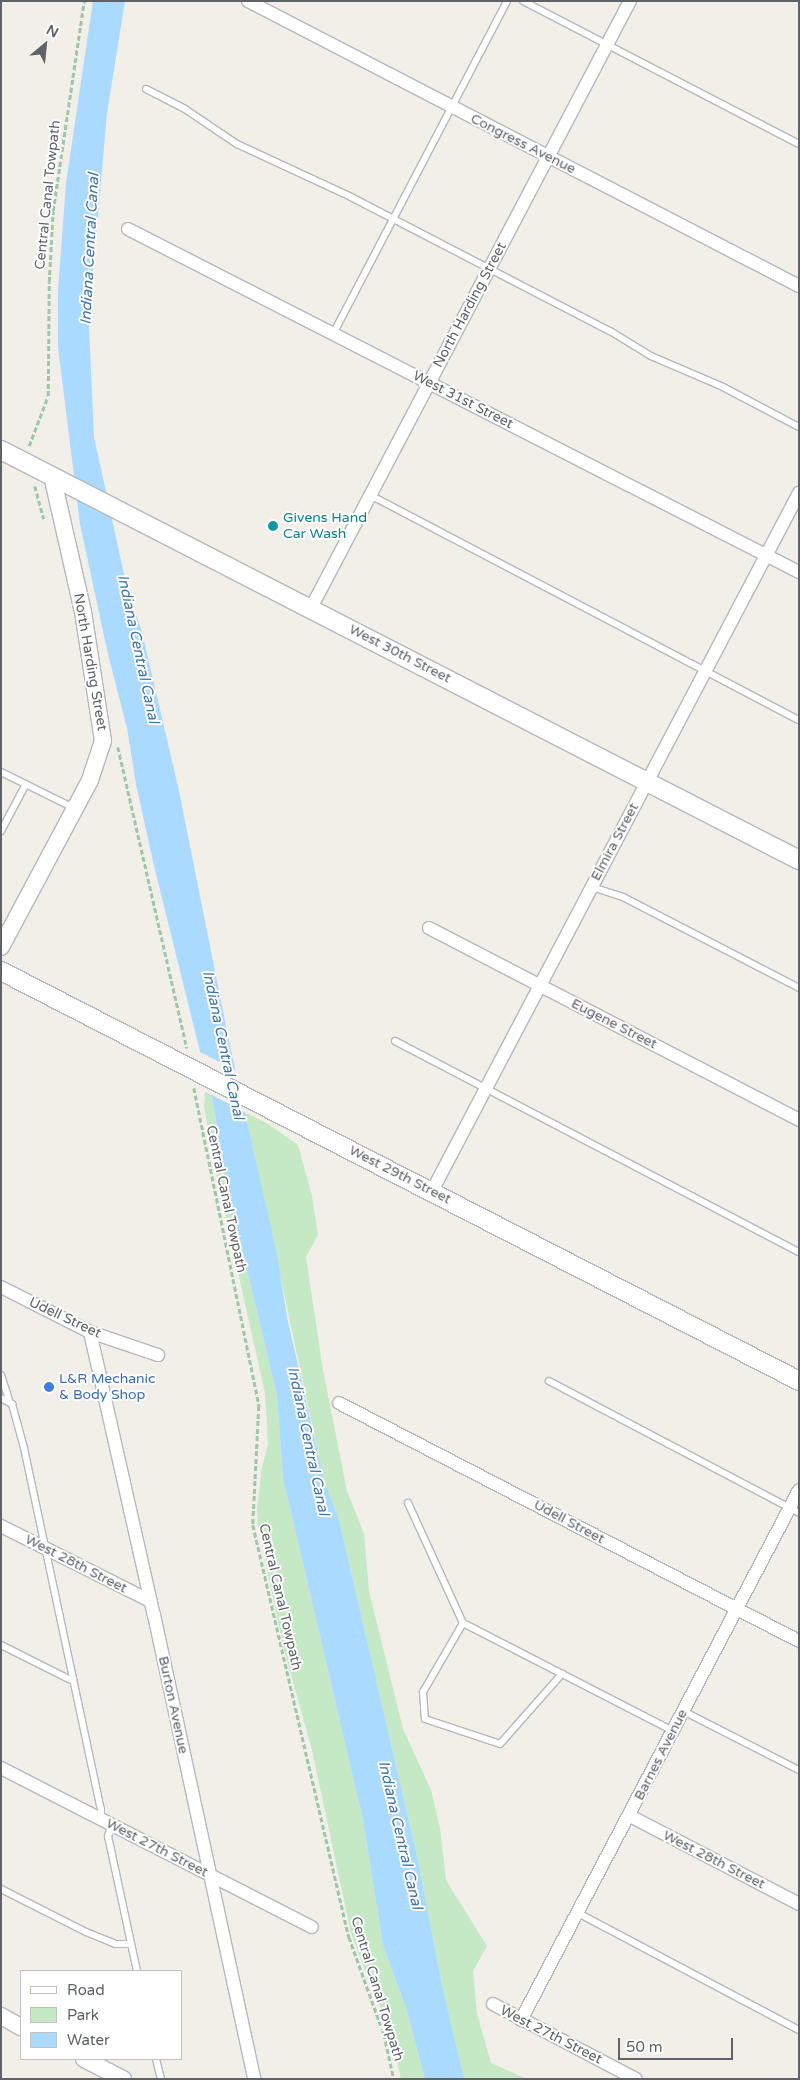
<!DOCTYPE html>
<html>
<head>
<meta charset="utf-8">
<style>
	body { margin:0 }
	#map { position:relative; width:800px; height:2080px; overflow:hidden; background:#f1efe8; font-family:"Varela Round",sans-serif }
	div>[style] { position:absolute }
	.green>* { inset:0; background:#c5e8c5 }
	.water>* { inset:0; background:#aadaff }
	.pier>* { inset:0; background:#f1efe8 }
	.path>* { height:2.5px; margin-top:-1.25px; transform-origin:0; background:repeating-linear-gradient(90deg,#9cc7a9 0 5px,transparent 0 7.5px) }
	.roads { filter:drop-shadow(1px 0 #b5b8bc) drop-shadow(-1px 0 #b5b8bc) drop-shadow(0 1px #b5b8bc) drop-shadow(0 -1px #b5b8bc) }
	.service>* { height:6px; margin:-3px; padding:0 3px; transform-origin:3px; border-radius:3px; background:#fff }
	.minor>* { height:12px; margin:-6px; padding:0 6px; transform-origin:6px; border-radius:6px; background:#fff }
	.tertiary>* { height:16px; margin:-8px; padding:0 8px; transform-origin:8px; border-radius:8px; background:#fff }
	.secondary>* { height:18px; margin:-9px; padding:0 9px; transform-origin:9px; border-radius:9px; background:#fff }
	.dots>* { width:14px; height:14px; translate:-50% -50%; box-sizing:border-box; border:2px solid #fff; border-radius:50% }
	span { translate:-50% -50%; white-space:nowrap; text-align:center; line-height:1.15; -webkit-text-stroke:4px #fff; paint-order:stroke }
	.street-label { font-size:14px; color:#5f6368 }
	.culture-label { font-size:14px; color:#0d838f }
	.left { translate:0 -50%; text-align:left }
	.shop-label { font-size:14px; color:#366cbe }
	.water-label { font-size:15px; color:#4174aa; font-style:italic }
	.frame { position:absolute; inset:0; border:2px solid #5f6368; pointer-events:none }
	.legend { position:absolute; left:20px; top:1970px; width:162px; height:90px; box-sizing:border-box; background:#fff; border:1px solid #bfc1c3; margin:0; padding:6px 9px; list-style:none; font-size:15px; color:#5f6368 }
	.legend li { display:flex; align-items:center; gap:10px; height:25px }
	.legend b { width:25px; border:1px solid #bfc1c3 }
	.north { position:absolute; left:20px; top:20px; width:50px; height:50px; -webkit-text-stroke:4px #fff; paint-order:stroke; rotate:28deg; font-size:14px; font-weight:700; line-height:20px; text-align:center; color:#5f6368 }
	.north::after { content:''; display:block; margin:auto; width:18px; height:22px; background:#5f6368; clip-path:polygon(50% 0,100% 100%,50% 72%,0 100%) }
	.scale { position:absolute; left:618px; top:2038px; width:115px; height:22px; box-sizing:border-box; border:2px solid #5f6368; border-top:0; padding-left:6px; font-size:15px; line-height:18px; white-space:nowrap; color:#5f6368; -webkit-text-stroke:4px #fff; paint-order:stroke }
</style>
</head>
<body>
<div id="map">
	<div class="green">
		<div style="clip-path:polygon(205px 1092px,210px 1094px,214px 1108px,226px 1180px,277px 1396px,283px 1478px,363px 1820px,383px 1945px,406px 2008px,425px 2079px,401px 2079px,389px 2025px,371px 1987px,351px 1933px,312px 1750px,283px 1646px,258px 1526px,257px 1509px,262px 1467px,268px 1444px,265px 1393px,218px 1183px,204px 1106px)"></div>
		<div style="clip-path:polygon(245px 1112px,268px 1124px,298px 1145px,312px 1196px,318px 1235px,306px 1257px,323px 1370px,347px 1491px,364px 1534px,369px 1591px,403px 1729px,431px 1790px,440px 1828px,446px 1880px,487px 1946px,473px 1971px,477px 2014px,491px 2063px,527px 2079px,464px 2079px,442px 1985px,417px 1856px,339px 1520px,324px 1480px)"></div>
	</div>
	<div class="water">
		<div style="clip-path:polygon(93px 1px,125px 1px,107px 113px,94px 262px,88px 303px,94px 437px,127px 588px,142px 632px,179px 791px,229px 1041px,277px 1255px,287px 1317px,324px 1480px,339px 1520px,417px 1856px,442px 1985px,464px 2079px,425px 2079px,406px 2008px,383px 1945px,363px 1820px,283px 1478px,277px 1396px,226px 1180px,214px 1108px,154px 866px,136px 784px,127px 728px,108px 654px,80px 524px,58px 347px,58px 291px,66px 183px)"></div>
	</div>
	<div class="pier">
		<div style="clip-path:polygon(198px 1051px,239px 1072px,248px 1114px,208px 1093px)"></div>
	</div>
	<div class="path">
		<div style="left:29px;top:446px;width:53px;rotate:-69.2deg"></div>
		<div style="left:48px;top:396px;width:114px;rotate:-89.5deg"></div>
		<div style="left:49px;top:282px;width:71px;rotate:-86.8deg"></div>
		<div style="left:53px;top:211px;width:212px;rotate:-81.6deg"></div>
		<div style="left:35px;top:486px;width:34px;rotate:75deg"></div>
		<div style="left:118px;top:747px;width:309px;rotate:77.1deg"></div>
		<div style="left:194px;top:1088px;width:325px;rotate:78.4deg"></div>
		<div style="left:259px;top:1406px;width:119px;rotate:92.9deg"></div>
		<div style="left:253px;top:1525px;width:423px;rotate:76.9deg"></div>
		<div style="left:349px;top:1937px;width:103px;rotate:70.2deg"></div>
		<div style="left:384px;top:2034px;width:46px;rotate:77.5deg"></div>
	</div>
	<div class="roads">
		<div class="service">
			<div style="left:523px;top:1px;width:311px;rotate:27.4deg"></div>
			<div style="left:146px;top:89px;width:44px;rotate:27.1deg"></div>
			<div style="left:185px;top:109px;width:63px;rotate:33.9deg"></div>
			<div style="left:237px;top:144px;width:126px;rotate:24.9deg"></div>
			<div style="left:351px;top:197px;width:292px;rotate:27.4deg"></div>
			<div style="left:610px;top:331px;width:48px;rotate:31.4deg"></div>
			<div style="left:651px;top:356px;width:78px;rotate:23.3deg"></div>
			<div style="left:723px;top:387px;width:86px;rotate:27.8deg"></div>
			<div style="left:333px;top:334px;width:376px;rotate:-62.4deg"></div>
			<div style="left:370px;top:495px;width:484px;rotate:27.7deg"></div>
			<div style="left:1px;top:772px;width:81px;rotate:26.3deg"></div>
			<div style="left:1px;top:831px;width:53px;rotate:-62deg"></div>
			<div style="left:592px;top:887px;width:33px;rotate:18deg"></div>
			<div style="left:623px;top:897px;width:198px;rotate:27.3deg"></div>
			<div style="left:395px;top:1041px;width:456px;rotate:27.6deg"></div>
			<div style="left:1px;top:1375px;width:29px;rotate:72deg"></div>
			<div style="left:549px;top:1381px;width:283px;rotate:27.8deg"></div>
			<div style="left:1px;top:1398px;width:13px;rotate:29deg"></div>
			<div style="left:12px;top:1404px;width:46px;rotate:74.7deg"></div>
			<div style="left:24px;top:1448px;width:369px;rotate:78deg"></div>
			<div style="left:101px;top:1809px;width:9px;rotate:90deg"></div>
			<div style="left:408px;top:1503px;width:132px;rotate:65.4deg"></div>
			<div style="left:463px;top:1623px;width:236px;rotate:27.2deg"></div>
			<div style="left:463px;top:1623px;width:80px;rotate:120.1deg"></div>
			<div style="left:423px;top:1692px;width:27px;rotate:86deg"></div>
			<div style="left:425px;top:1719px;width:79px;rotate:18.4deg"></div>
			<div style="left:500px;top:1744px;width:94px;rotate:-48.5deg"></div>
			<div style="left:1px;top:1645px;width:80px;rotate:26.6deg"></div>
			<div style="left:683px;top:1711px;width:130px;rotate:27deg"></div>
			<div style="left:112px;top:1825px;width:12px;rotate:110deg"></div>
			<div style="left:108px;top:1836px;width:138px;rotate:77.9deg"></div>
			<div style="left:1px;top:1889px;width:95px;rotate:26.8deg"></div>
			<div style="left:86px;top:1932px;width:31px;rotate:22deg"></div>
			<div style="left:115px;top:1944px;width:15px"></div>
			<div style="left:578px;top:1913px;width:250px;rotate:27.9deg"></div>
			<div style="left:156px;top:2059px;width:21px;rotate:76deg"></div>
		</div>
		<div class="minor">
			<div style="left:248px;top:1px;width:620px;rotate:27.35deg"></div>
			<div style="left:128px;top:229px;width:754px;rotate:27.08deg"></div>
			<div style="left:311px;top:608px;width:686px;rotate:-62.28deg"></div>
			<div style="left:429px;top:928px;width:417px;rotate:27.4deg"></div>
			<div style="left:432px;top:1191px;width:789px;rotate:-62.27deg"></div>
			<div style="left:1px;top:1287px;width:100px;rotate:26.8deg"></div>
			<div style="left:90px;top:1332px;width:72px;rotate:18.7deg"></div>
			<div style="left:90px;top:1332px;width:290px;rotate:77.3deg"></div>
			<div style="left:154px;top:1615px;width:475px;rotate:77.8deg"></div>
			<div style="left:339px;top:1403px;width:518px;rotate:27.36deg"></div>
			<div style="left:1px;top:1526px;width:167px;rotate:26.7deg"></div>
			<div style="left:1px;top:1768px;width:349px;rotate:27.1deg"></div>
			<div style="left:630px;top:1816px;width:191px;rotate:27.5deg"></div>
			<div style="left:493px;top:2004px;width:161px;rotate:27.7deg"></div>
			<div style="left:521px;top:2020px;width:598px;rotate:-62.32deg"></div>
		</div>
		<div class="tertiary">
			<div style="left:1px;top:947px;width:189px;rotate:-61.9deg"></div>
			<div style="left:90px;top:780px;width:41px;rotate:-71.6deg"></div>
			<div style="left:103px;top:741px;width:131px;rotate:-98.8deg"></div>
			<div style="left:83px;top:612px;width:140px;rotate:-102.8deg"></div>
			<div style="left:1px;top:2016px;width:23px;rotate:29deg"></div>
			<div style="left:84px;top:2059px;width:44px;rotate:27.1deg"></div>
		</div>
		<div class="secondary">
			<div style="left:1px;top:450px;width:897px;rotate:27.19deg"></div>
			<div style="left:1px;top:971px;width:897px;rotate:27.19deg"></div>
		</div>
	</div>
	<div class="dots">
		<div style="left:273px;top:526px;background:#0f9aa8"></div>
		<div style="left:49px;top:1387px;background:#3f7fe0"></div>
	</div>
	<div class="street-label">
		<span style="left:523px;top:144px;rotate:27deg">Congress Avenue</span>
		<span style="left:48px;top:195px;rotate:-84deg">Central Canal Towpath</span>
		<span style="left:470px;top:305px;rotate:-62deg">North Harding Street</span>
		<span style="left:463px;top:400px;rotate:27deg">West 31st Street</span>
		<span style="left:400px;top:654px;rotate:27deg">West 30th Street</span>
		<span style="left:90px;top:662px;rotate:80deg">North Harding Street</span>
		<span style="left:615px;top:842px;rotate:-62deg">Elmira Street</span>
		<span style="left:614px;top:1024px;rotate:27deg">Eugene Street</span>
		<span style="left:400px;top:1175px;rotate:27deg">West 29th Street</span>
		<span style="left:226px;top:1199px;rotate:78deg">Central Canal Towpath</span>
		<span style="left:65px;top:1318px;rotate:25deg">Udell Street</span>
		<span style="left:569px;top:1522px;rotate:28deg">Udell Street</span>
		<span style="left:76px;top:1564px;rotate:27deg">West 28th Street</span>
		<span style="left:280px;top:1597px;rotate:77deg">Central Canal Towpath</span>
		<span style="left:173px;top:1705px;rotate:78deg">Burton Avenue</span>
		<span style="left:661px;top:1755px;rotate:-63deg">Barnes Avenue</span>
		<span style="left:157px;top:1848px;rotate:27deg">West 27th Street</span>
		<span style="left:714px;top:1860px;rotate:27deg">West 28th Street</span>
		<span style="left:377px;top:1989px;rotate:73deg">Central Canal Towpath</span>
		<span style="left:551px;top:2035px;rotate:27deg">West 27th Street</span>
	</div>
	<div class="culture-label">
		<span class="left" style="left:283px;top:526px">Givens Hand<br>Car Wash</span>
	</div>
	<div class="shop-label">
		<span class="left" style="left:59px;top:1387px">L&amp;R Mechanic<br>&amp; Body Shop</span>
	</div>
	<div class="water-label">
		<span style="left:90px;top:249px;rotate:-87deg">Indiana Central Canal</span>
		<span style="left:138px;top:649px;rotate:78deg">Indiana Central Canal</span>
		<span style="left:223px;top:1045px;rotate:78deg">Indiana Central Canal</span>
		<span style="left:308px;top:1441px;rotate:78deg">Indiana Central Canal</span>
		<span style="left:400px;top:1835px;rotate:77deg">Indiana Central Canal</span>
	</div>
	<div class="frame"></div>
	<ul class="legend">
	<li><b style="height:6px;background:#fff"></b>Road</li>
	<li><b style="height:14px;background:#c5e8c5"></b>Park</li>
	<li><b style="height:14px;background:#aadaff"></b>Water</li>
	</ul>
	<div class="north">N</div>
	<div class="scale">50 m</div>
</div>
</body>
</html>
